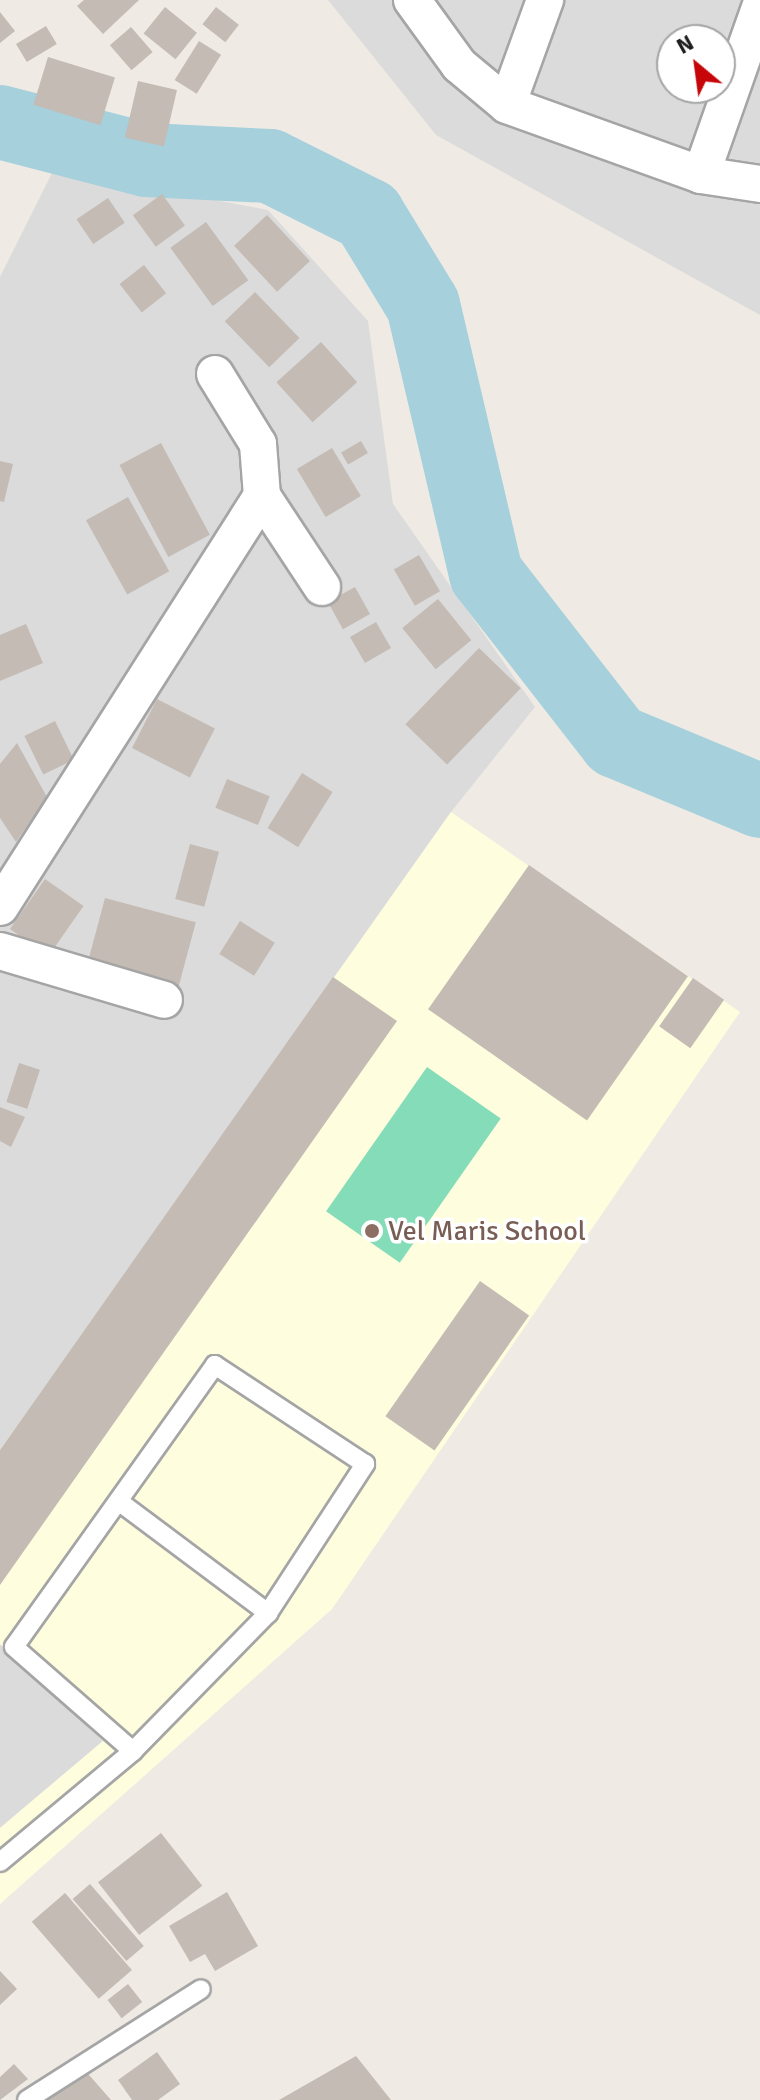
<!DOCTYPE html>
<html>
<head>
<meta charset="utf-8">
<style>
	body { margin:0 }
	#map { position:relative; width:760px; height:2100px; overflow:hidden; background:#efebe4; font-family:Signika,sans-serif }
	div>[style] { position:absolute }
	.residential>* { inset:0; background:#dcdbdb }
	.education>* { inset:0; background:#fefede }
	.pitch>* { inset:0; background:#85dcb9; transform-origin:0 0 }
	.river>* { height:74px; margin:-37px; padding:0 37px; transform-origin:37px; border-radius:37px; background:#a6d0db }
	.building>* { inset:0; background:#c3bbb4; transform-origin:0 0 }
	.roads { filter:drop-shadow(2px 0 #a5a5a5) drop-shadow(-2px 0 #a5a5a5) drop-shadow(0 2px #a5a5a5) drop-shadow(0 -2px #a5a5a5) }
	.lane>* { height:18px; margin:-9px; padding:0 9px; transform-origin:9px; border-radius:9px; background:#fff }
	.street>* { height:36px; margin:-18px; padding:0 18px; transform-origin:18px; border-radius:18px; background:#fff }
	.dots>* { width:22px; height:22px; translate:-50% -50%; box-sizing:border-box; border:4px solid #fff; border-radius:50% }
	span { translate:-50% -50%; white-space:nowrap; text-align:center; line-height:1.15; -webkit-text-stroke:7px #fff; paint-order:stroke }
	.education-label { font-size:28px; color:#785e54 }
	.left { translate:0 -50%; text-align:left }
	.north { position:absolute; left:656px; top:24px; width:80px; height:80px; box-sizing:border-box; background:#fff; border:2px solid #a5a5a5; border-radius:50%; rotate:331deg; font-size:22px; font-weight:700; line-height:32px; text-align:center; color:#1e1e1e }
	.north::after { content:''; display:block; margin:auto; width:28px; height:36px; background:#c60608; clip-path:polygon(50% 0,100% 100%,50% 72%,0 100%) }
</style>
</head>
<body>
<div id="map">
	<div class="residential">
		<div style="clip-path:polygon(evenodd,328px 0,760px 0,760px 315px,436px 135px,328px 0,672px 40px,720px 40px,720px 88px,672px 88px,672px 40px)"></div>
		<div style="clip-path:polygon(54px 169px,268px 210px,368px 321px,393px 504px,535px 707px,451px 812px,0 1450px,0 277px)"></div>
		<div style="clip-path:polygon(0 1644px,103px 1741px,0 1828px)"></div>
	</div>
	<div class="education">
		<div style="clip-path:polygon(451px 812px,740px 1012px,332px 1609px,0 1904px,0 1828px,103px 1741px,0 1644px,0 1450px)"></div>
	</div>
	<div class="pitch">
		<div style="left:427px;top:1067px;width:90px;height:176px;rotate:35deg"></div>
	</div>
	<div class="river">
		<div style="left:0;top:122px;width:152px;rotate:14.5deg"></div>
		<div style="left:147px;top:160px;width:123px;rotate:2.8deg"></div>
		<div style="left:270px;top:166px;width:110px;rotate:26.6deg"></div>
		<div style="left:368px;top:215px;width:105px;rotate:58.6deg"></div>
		<div style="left:423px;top:305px;width:276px;rotate:76.8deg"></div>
		<div style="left:486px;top:574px;width:212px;rotate:52.1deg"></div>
		<div style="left:616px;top:741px;width:156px;rotate:22.6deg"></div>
	</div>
	<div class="building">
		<div style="clip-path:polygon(84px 0,139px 0,103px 34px,77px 6px)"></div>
		<div style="left:165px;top:7px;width:41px;height:34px;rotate:39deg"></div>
		<div style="left:216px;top:7px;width:29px;height:22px;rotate:38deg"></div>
		<div style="clip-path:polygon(0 12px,15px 31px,0 43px)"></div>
		<div style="left:46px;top:26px;width:21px;height:35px;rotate:59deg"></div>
		<div style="left:131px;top:27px;width:33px;height:28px;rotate:49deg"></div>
		<div style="left:199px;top:41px;width:26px;height:46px;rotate:32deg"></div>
		<div style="left:48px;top:57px;width:70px;height:50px;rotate:17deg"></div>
		<div style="left:138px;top:81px;width:40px;height:58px;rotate:13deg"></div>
		<div style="left:162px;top:194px;width:39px;height:36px;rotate:54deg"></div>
		<div style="left:108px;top:198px;width:30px;height:38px;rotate:56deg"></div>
		<div style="left:267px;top:215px;width:63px;height:45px;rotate:47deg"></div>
		<div style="left:206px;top:222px;width:72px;height:44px;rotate:54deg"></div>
		<div style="left:144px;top:265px;width:36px;height:31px;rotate:52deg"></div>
		<div style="left:255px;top:292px;width:64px;height:42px;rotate:46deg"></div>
		<div style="left:321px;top:342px;width:54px;height:60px;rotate:48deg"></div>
		<div style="left:361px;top:441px;width:14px;height:23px;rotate:60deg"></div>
		<div style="left:161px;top:443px;width:104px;height:47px;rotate:62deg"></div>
		<div style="left:332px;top:448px;width:56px;height:41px;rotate:59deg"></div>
		<div style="clip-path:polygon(0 461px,13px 464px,4px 502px,0 501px)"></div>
		<div style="left:128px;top:497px;width:85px;height:48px;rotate:61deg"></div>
		<div style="left:419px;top:555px;width:42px;height:29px;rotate:60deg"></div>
		<div style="left:355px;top:587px;width:31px;height:31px;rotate:61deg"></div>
		<div style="left:438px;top:599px;width:53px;height:46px;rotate:51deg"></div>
		<div style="left:376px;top:622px;width:30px;height:30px;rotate:60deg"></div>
		<div style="clip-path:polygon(26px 624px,43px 663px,0 681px,0 635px)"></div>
		<div style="left:479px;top:648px;width:58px;height:106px;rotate:44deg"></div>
		<div style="left:157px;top:699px;width:65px;height:55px;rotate:27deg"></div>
		<div style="left:55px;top:721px;width:43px;height:34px;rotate:64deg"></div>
		<div style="clip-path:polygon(17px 743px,47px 797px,16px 842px,0 818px,0 764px)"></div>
		<div style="left:302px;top:773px;width:36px;height:65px;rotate:32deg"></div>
		<div style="left:227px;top:779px;width:46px;height:31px;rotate:22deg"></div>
		<div style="left:190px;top:844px;width:30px;height:57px;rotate:15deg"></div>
		<div style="left:529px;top:865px;width:194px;height:176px;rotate:35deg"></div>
		<div style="left:45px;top:879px;width:47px;height:61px;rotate:35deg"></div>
		<div style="left:105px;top:898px;width:94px;height:67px;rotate:15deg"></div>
		<div style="left:240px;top:921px;width:41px;height:39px;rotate:32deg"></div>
		<div style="clip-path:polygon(333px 977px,397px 1021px,0 1585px,0 1450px)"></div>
		<div style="left:693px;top:978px;width:38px;height:59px;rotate:35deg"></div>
		<div style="left:19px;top:1063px;width:22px;height:41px;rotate:18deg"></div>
		<div style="clip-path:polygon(0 1107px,25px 1117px,11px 1147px,0 1141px)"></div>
		<div style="left:480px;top:1281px;width:60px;height:165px;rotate:35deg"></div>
		<div style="left:161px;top:1833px;width:67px;height:80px;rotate:52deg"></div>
		<div style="left:90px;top:1884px;width:82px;height:23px;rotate:49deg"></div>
		<div style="clip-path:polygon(227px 1892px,258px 1946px,215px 1971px,205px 1954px,190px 1962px,169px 1926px)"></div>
		<div style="left:65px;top:1893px;width:102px;height:44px;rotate:49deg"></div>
		<div style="clip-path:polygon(0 1971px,17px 1989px,0 2005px)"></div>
		<div style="left:128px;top:1984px;width:23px;height:26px;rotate:52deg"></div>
		<div style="clip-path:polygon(157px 2052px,180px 2084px,158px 2100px,132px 2100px,118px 2080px)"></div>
		<div style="clip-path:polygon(356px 2056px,391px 2100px,279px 2100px)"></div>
		<div style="clip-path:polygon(14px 2064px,28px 2079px,0 2100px,0 2077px)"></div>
		<div style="clip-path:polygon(83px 2068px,111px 2100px,48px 2100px)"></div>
	</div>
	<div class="roads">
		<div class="lane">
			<div style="left:121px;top:1503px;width:184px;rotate:36.8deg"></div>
			<div style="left:0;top:1862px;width:173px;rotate:-39.8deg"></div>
			<div style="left:133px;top:1751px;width:193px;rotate:-45.6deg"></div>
			<div style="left:268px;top:1613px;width:178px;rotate:-56.9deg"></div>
			<div style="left:365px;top:1464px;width:180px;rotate:-146.6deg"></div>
			<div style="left:215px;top:1365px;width:346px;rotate:125.5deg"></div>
			<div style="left:14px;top:1647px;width:158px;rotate:41.2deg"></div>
			<div style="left:27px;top:2100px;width:206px;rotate:-32.5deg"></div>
		</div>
		<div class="street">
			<div style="left:412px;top:0;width:80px;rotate:54.1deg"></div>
			<div style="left:459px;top:65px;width:62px;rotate:39.8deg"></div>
			<div style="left:507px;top:105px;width:206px;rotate:19.8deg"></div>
			<div style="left:701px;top:175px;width:60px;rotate:8.7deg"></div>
			<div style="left:507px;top:105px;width:112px;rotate:-70.1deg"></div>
			<div style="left:701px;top:175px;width:178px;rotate:-70.6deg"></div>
			<div style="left:215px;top:374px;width:82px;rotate:58.4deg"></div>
			<div style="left:258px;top:444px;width:52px;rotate:85.6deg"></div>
			<div style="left:262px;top:496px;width:109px;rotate:56.6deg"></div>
			<div style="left:0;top:907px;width:487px;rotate:-57.5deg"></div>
			<div style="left:0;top:951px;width:171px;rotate:16.6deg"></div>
		</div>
	</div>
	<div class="dots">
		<div style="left:372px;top:1231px;background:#8d6e63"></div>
	</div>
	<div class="education-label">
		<span class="left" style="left:388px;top:1231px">Vel Maris School</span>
	</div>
	<div class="north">N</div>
</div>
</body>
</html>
